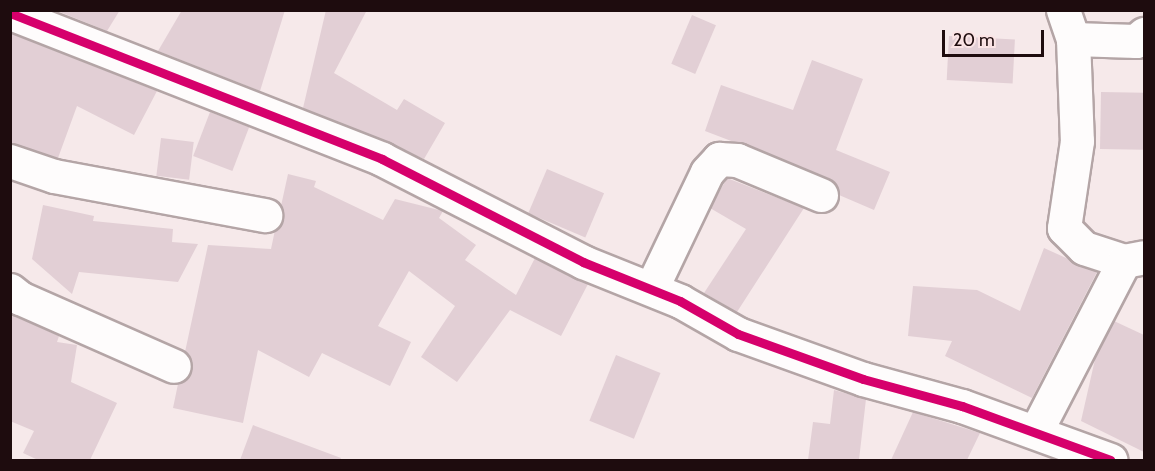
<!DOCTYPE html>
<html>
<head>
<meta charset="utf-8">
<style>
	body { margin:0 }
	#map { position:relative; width:1155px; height:471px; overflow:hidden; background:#f6e9ea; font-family:Cabin,sans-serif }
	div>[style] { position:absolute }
	.building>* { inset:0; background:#e2cfd5; transform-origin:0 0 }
	.roads { filter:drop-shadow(2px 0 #b4a5a6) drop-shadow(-2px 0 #b4a5a6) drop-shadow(0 2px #b4a5a6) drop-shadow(0 -2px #b4a5a6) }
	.minor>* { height:33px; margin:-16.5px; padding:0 16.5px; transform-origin:16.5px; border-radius:16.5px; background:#fefcfc }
	.cycleway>* { height:9px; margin:-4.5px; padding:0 4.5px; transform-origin:4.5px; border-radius:4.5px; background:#d6006c }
	span { translate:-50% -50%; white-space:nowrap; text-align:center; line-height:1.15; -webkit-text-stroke:5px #fbe4e5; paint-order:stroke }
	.frame { position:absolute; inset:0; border:12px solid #1e0c0e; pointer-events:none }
	.scale { position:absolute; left:942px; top:30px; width:102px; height:27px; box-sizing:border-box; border:3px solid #1e0c0e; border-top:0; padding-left:8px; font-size:18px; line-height:21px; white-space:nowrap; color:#1e0c0e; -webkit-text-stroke:4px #fbe4e5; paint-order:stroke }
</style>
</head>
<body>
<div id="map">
	<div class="building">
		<div style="clip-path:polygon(55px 10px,120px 10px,107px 31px)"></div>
		<div style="clip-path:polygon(182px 10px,285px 10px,260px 91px,158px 51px)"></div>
		<div style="clip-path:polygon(326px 10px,367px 10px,334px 73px,397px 110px,404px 99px,445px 123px,424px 159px,303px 108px)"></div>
		<div style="left:692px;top:15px;width:26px;height:53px;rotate:23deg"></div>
		<div style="clip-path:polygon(10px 33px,157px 91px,134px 135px,77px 106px,58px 158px,10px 143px)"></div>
		<div style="left:949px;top:36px;width:66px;height:44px;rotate:3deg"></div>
		<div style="clip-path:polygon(812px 60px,863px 79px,836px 150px,890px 172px,874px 210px,839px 195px,836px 184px,828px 178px,705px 131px,721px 85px,793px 110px)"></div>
		<div style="left:1101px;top:92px;width:43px;height:57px;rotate:1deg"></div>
		<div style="left:210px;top:112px;width:42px;height:47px;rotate:21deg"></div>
		<div style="left:161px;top:138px;width:33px;height:38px;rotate:7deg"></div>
		<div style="left:547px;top:169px;width:62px;height:48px;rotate:23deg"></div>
		<div style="clip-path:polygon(288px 174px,316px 181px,314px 187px,383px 220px,395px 199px,443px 211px,439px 218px,476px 245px,465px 260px,516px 295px,535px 258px,588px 284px,561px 336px,510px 310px,457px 382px,421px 357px,455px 306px,409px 271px,378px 326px,411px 342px,390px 386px,322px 353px,309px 377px,258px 350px,243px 423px,173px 408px,178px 384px,191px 373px,192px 363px,185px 352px,208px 245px,271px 249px,275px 230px,283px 219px,281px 206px)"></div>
		<div style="clip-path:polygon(727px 178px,804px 208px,737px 312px,704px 293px,746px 229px,710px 208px)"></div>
		<div style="clip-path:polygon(43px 205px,94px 216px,93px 221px,173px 229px,172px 242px,198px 244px,178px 282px,79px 272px,72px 294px,32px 259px)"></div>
		<div style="clip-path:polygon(1044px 248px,1097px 272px,1032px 398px,945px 356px,952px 341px,908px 336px,913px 286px,977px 290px,1020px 311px)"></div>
		<div style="clip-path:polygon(10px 314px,59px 336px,57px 342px,77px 345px,71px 382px,117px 403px,90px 460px,38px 460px,23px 453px,34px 431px,10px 421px)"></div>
		<div style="clip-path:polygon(1114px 321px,1144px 335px,1144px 452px,1081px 421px,1096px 355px)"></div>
		<div style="left:616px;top:355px;width:48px;height:71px;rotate:22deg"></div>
		<div style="clip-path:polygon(834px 390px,866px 399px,859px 460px,808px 460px,813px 422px,830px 424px)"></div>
		<div style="clip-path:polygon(913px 412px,980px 433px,967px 460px,891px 460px)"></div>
		<div style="clip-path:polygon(253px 425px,341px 458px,340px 460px,240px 460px)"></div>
	</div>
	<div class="roads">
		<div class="minor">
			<div style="left:1063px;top:10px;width:31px;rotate:71deg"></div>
			<div style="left:1073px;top:39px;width:102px;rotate:87.8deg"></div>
			<div style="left:1077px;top:141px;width:88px;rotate:98.5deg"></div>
			<div style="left:1064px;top:228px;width:28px;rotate:45deg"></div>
			<div style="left:1084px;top:248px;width:42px;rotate:18deg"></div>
			<div style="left:10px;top:13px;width:400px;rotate:21.4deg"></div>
			<div style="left:382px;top:159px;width:226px;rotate:27.1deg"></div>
			<div style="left:583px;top:262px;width:105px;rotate:21.9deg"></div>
			<div style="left:680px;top:301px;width:67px;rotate:29.6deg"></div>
			<div style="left:738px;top:334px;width:133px;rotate:19.8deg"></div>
			<div style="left:863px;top:379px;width:103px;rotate:15.3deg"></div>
			<div style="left:962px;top:406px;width:158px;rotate:20deg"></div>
			<div style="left:1073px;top:39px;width:63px;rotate:1.8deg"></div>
			<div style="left:1136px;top:41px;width:11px;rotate:-41deg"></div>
			<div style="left:10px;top:161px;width:46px;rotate:18.8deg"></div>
			<div style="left:54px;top:176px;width:215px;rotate:10.5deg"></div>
			<div style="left:652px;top:287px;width:127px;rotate:-64.4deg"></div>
			<div style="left:707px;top:172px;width:18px;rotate:-47deg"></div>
			<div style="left:719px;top:159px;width:18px;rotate:3deg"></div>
			<div style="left:737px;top:160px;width:91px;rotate:22.6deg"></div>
			<div style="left:10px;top:290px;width:13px;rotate:39deg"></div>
			<div style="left:20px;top:298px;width:168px;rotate:23.8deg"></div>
			<div style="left:1036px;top:431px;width:191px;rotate:-62.6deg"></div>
			<div style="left:1124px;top:261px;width:20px;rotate:-11deg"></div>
		</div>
	</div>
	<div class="cycleway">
		<div style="left:10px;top:13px;width:400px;rotate:21.4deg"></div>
		<div style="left:382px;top:159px;width:226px;rotate:27.1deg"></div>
		<div style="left:583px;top:262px;width:105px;rotate:21.9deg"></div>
		<div style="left:680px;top:301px;width:67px;rotate:29.6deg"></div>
		<div style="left:738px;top:334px;width:133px;rotate:19.8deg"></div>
		<div style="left:863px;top:379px;width:103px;rotate:15.3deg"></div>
		<div style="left:962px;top:406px;width:158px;rotate:20deg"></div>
	</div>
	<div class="frame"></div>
	<div class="scale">20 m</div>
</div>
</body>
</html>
